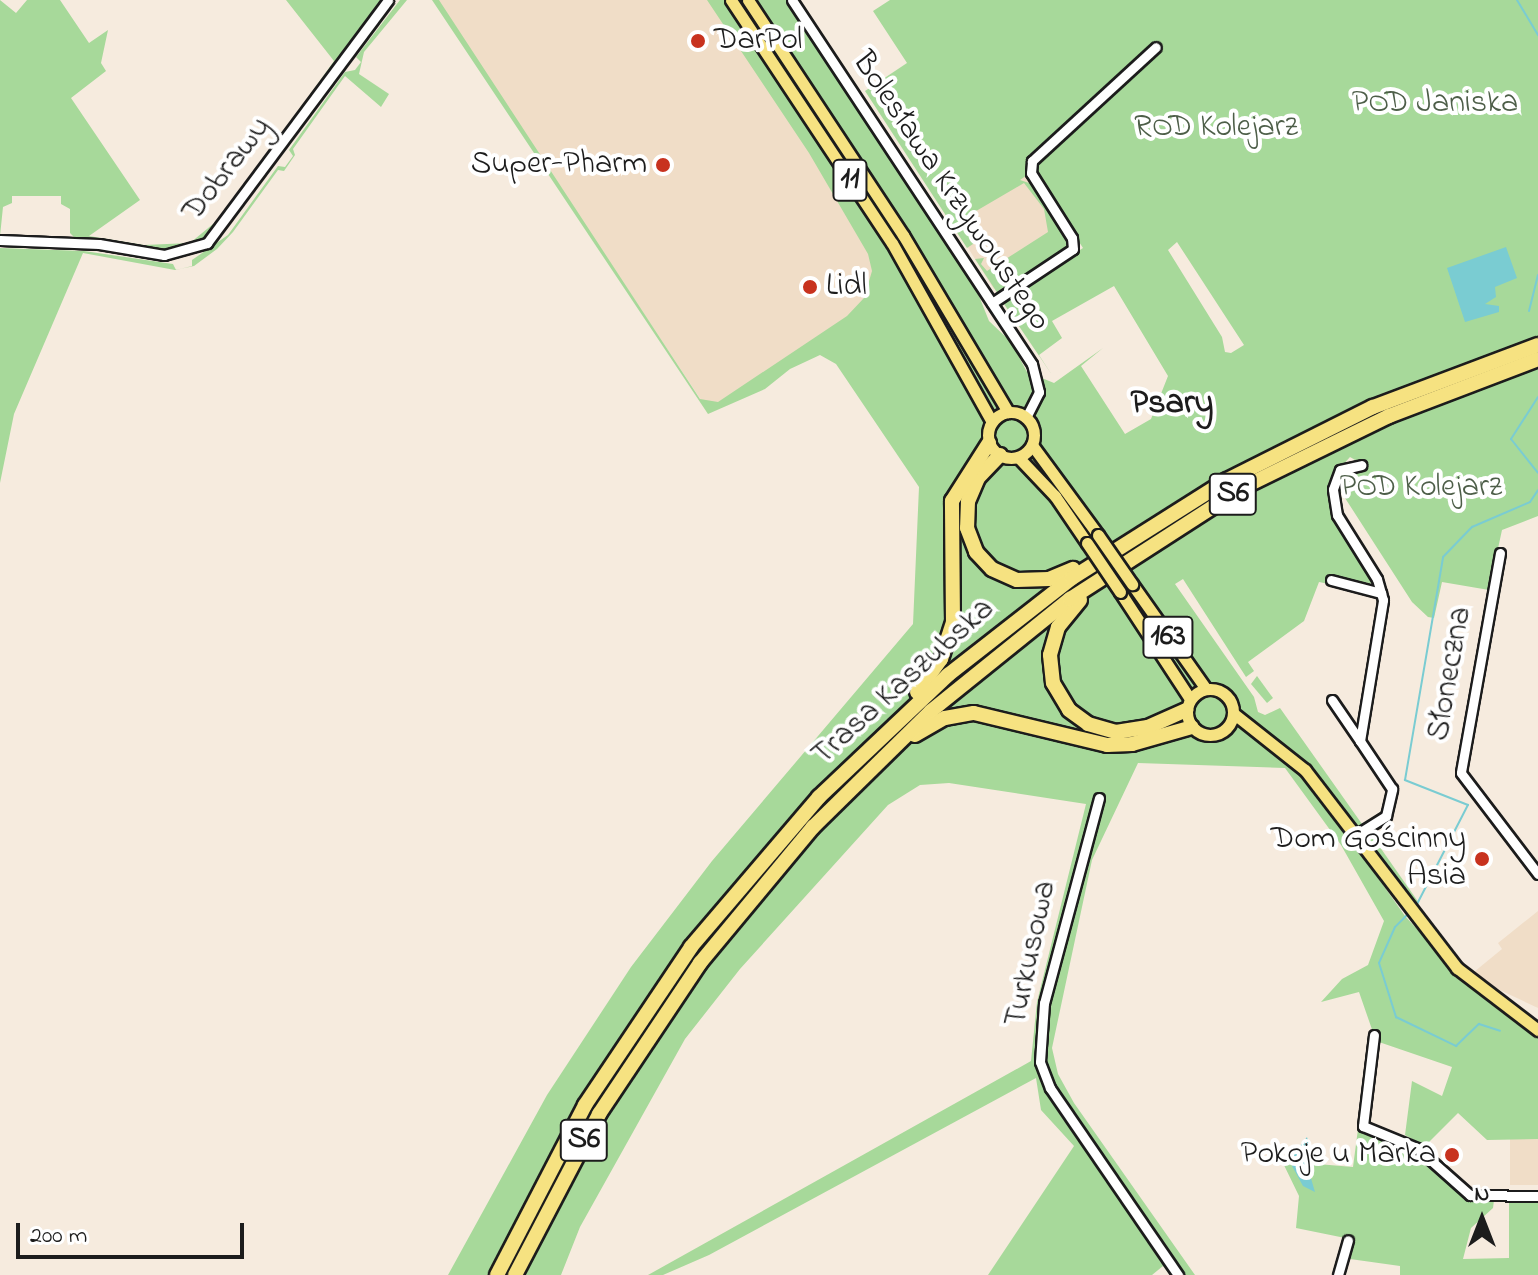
<!DOCTYPE html>
<html>
<head>
<meta charset="utf-8">
<style>
	body { margin:0 }
	#map { position:relative; width:1538px; height:1275px; overflow:hidden; background:#f6ebde; font-family:"Indie Flower",sans-serif }
	div>[style] { position:absolute }
	.built>* { inset:0; background:#f0ddc7; transform-origin:0 0 }
	.green>* { inset:0; background:#a7d99a }
	.water>* { inset:0; background:#7accd2 }
	.stream>* { height:2px; margin:-1px; padding:0 1px; transform-origin:1px; border-radius:1px; background:#7accd2 }
	.roads { filter:drop-shadow(2px 0 #1c1c1c) drop-shadow(-2px 0 #1c1c1c) drop-shadow(0 2px #1c1c1c) drop-shadow(0 -2px #1c1c1c) }
	.minor>* { height:9px; margin:-4.5px; padding:0 4.5px; transform-origin:4.5px; border-radius:4.5px; background:#fff }
	.major>* { height:11px; margin:-5.5px; padding:0 5.5px; transform-origin:5.5px; border-radius:5.5px; background:#f6e281 }
	.major>.ring { margin:-5.5px; padding:0; box-sizing:content-box; background:none; border:11px solid #f6e281; border-radius:50% }
	.highway>* { height:14px; margin:-7px; padding:0 7px; transform-origin:7px; border-radius:7px; background:#f6e281 }
	.bridges { filter:drop-shadow(2px 0 #1c1c1c) drop-shadow(-2px 0 #1c1c1c) drop-shadow(0 2px #1c1c1c) drop-shadow(0 -2px #1c1c1c) }
	.major-bridge>* { height:11px; margin:-5.5px; padding:0 5.5px; transform-origin:5.5px; border-radius:5.5px; background:#f6e281 }
	.dots>* { width:22px; height:22px; translate:-50% -50%; box-sizing:border-box; border:4px solid #fff; border-radius:50% }
	span { translate:-50% -50%; white-space:nowrap; text-align:center; line-height:1.15; -webkit-text-stroke:8px #fff; paint-order:stroke }
	.shield-label span { padding:2px 6px; background:#fff; border:2px solid; border-radius:6px; -webkit-text-stroke-width:0 }
	.shield-label { font-size:30px; color:#1c1c1c; font-weight:700 }
	.poi-label { font-size:32px; color:#1c1c1c }
	.left { translate:0 -50%; text-align:left }
	.right { translate:-100% -50%; text-align:right }
	.park-label { font-size:32px; color:#4d5e48 }
	.street-label { font-size:32px; color:#1c1c1c }
	.neighbourhood-label { font-size:34px; color:#1c1c1c; font-weight:700 }
	.north { position:absolute; left:1442px; top:1179px; width:80px; height:80px; -webkit-text-stroke:6px #fff; paint-order:stroke; rotate:0deg; font-size:22px; font-weight:700; line-height:32px; text-align:center; color:#1c1c1c }
	.north::after { content:''; display:block; margin:auto; width:28px; height:36px; background:#1c1c1c; clip-path:polygon(50% 0,100% 100%,50% 72%,0 100%) }
	.scale { position:absolute; left:16px; top:1223px; width:228px; height:36px; box-sizing:border-box; border:4px solid #1c1c1c; border-top:0; padding-left:10px; font-size:24px; line-height:28px; white-space:nowrap; color:#1c1c1c; -webkit-text-stroke:6px #fff; paint-order:stroke }
</style>
</head>
<body>
<div id="map">
	<div class="built">
		<div style="clip-path:polygon(436px 0,712px 0,903px 284px,709px 412px)"></div>
		<div style="left:1028px;top:174px;width:80px;height:90px;rotate:58deg"></div>
		<div style="clip-path:polygon(1538px 911px,1538px 1008px,1487px 984px,1474px 972px,1502px 949px,1498px 943px)"></div>
		<div style="left:1538px;top:1139px;width:46px;height:28px;rotate:90deg"></div>
	</div>
	<div class="green">
		<div style="clip-path:polygon(0 0,16px 13px,27px 0,60px 0,89px 43px,108px 30px,101px 63px,106px 71px,71px 98px,140px 200px,89px 236px,144px 245px,190px 243px,224px 215px,269px 153px,269px 156px,205px 239px,164px 251px,76px 239px,70px 233px,70px 209px,61px 204px,61px 196px,12px 196px,12px 203px,3px 207px,0 236px)"></div>
		<div style="clip-path:polygon(286px 0,384px 0,274px 145px,334px 61px)"></div>
		<div style="clip-path:polygon(400px 0,407px 0,364px 52px,359px 74px,389px 94px,381px 107px,345px 76px,293px 149px,295px 155px,284px 171px,278px 170px,233px 232px,217px 249px,194px 266px,175px 270px,83px 253px,14px 414px,0 483px,0 248px,84px 251px,173px 264px,176px 270px,192px 266px,192px 260px,228px 235px,278px 166px,285px 167px,293px 156px,289px 150px,345px 72px,355px 70px,361px 62px,356px 57px)"></div>
		<div style="clip-path:polygon(evenodd,432px 0,439px 0,700px 399px,718px 402px,847px 316px,864px 298px,872px 271px,868px 254px,809px 153px,707px 0,725px 0,964px 363px,896px 241px,737px 0,742px 0,899px 237px,968px 360px,976px 356px,753px 0,788px 0,973px 281px,989px 321px,1011px 342px,1027px 372px,1054px 383px,1103px 348px,1081px 366px,1125px 434px,1151px 419px,1168px 376px,1114px 286px,1052px 321px,1062px 338px,1039px 355px,1052px 375px,1002px 301px,1083px 248px,1033px 171px,1036px 163px,1161px 48px,1157px 43px,1033px 156px,1030px 173px,1020px 180px,1035px 185px,1071px 247px,998px 294px,975px 259px,984px 258px,981px 264px,987px 271px,1048px 232px,1044px 209px,1024px 183px,971px 214px,976px 242px,967px 248px,865px 91px,907px 63px,873px 11px,890px 0,1538px 0,1538px 516px,1502px 530px,1489px 590px,1442px 582px,1434px 618px,1428px 617px,1412px 602px,1336px 484px,1364px 465px,1350px 457px,1331px 478px,1335px 512px,1375px 584px,1331px 577px,1329px 584px,1319px 582px,1304px 621px,1248px 662px,1254px 671px,1246px 677px,1183px 579px,1175px 584px,1254px 697px,1258px 712px,1265px 715px,1280px 708px,1362px 824px,1382px 811px,1386px 788px,1380px 776px,1388px 790px,1384px 813px,1359px 828px,1319px 777px,1311px 783px,1405px 916px,1447px 962px,1487px 1000px,1538px 1034px,1538px 1139px,1487px 1140px,1458px 1113px,1425px 1146px,1405px 1135px,1412px 1081px,1442px 1096px,1452px 1067px,1376px 1041px,1359px 992px,1321px 1002px,1342px 979px,1368px 965px,1384px 921px,1341px 845px,1285px 768px,1138px 763px,1092px 860px,1052px 1048px,1058px 1074px,1074px 1103px,1195px 1275px,1170px 1275px,1163px 1266px,1152px 1275px,988px 1275px,1074px 1146px,1041px 1110px,1036px 1078px,709px 1255px,663px 1275px,648px 1275px,1031px 1061px,1037px 1002px,1086px 804px,949px 783px,920px 785px,888px 805px,740px 969px,685px 1039px,580px 1227px,561px 1275px,448px 1275px,547px 1095px,631px 967px,712px 861px,913px 624px,919px 487px,836px 364px,820px 355px,790px 369px,765px 389px,708px 414px,432px 0,1177px 242px,1244px 345px,1231px 353px,1225px 352px,1222px 337px,1168px 250px,1177px 242px)"></div>
		<div style="clip-path:polygon(1257px 676px,1273px 698px,1267px 703px,1251px 684px)"></div>
		<div style="clip-path:polygon(1368px 830px,1419px 903px,1416px 906px,1362px 837px)"></div>
		<div style="clip-path:polygon(1358px 1129px,1407px 1145px,1455px 1188px,1494px 1200px,1493px 1208px,1471px 1228px,1463px 1259px,1509px 1258px,1509px 1198px,1538px 1198px,1538px 1275px,1400px 1275px,1400px 1266px,1350px 1259px,1355px 1240px,1296px 1228px,1299px 1196px,1282px 1161px,1353px 1167px)"></div>
	</div>
	<div class="water">
		<div style="clip-path:polygon(1506px 247px,1517px 278px,1495px 287px,1496px 297px,1485px 304px,1499px 306px,1499px 312px,1465px 322px,1447px 268px)"></div>
		<div style="clip-path:polygon(1307px 1137px,1314px 1164px,1310px 1175px,1315px 1192px,1303px 1186px,1292px 1166px,1293px 1155px)"></div>
	</div>
	<div class="stream">
		<div style="left:1517px;top:0;width:41px;rotate:59deg"></div>
		<div style="left:1529px;top:311px;width:37px;rotate:-76deg"></div>
		<div style="left:1538px;top:397px;width:50px;rotate:122.7deg"></div>
		<div style="left:1511px;top:439px;width:43px;rotate:51.5deg"></div>
		<div style="left:1415px;top:908px;width:116px;rotate:-62.8deg"></div>
		<div style="left:1468px;top:805px;width:68px;rotate:-158.4deg"></div>
		<div style="left:1405px;top:780px;width:226px;rotate:-80.3deg"></div>
		<div style="left:1443px;top:557px;width:42px;rotate:-46deg"></div>
		<div style="left:1472px;top:527px;width:63px;rotate:-23.3deg"></div>
		<div style="left:1530px;top:502px;width:14px;rotate:-56deg"></div>
		<div style="left:1410px;top:912px;width:21px;rotate:135deg"></div>
		<div style="left:1395px;top:927px;width:39px;rotate:114deg"></div>
		<div style="left:1379px;top:963px;width:57px;rotate:72.5deg"></div>
		<div style="left:1396px;top:1017px;width:67px;rotate:25.8deg"></div>
		<div style="left:1456px;top:1046px;width:32px;rotate:-44deg"></div>
		<div style="left:1479px;top:1024px;width:22px;rotate:18deg"></div>
	</div>
	<div class="roads">
		<div class="minor">
			<div style="left:792px;top:0;width:436px;rotate:56.6deg"></div>
			<div style="left:1032px;top:364px;width:29px;rotate:76deg"></div>
			<div style="left:1039px;top:392px;width:28px;rotate:117deg"></div>
			<div style="left:0;top:240px;width:99px;rotate:2.3deg"></div>
			<div style="left:99px;top:244px;width:66px;rotate:9.6deg"></div>
			<div style="left:164px;top:255px;width:45px;rotate:-15.6deg"></div>
			<div style="left:207px;top:243px;width:303px;rotate:-53.3deg"></div>
			<div style="left:992px;top:303px;width:97px;rotate:-33.7deg"></div>
			<div style="left:1073px;top:249px;width:11px;rotate:-95deg"></div>
			<div style="left:1072px;top:238px;width:77px;rotate:-122.2deg"></div>
			<div style="left:1031px;top:173px;width:12px;rotate:-85deg"></div>
			<div style="left:1032px;top:161px;width:168px;rotate:-42.6deg"></div>
			<div style="left:1500px;top:553px;width:223px;rotate:100.1deg"></div>
			<div style="left:1461px;top:773px;width:127px;rotate:52.7deg"></div>
			<div style="left:1331px;top:580px;width:52px;rotate:14.6deg"></div>
			<div style="left:1332px;top:700px;width:50px;rotate:55.7deg"></div>
			<div style="left:1099px;top:798px;width:212px;rotate:105deg"></div>
			<div style="left:1044px;top:1003px;width:59px;rotate:93.9deg"></div>
			<div style="left:1040px;top:1062px;width:28px;rotate:69deg"></div>
			<div style="left:1050px;top:1088px;width:227px;rotate:55.6deg"></div>
			<div style="left:1354px;top:836px;width:38px;rotate:-32deg"></div>
			<div style="left:1386px;top:816px;width:28px;rotate:-77deg"></div>
			<div style="left:1392px;top:789px;width:58px;rotate:-123.7deg"></div>
			<div style="left:1360px;top:741px;width:143px;rotate:-80.7deg"></div>
			<div style="left:1383px;top:600px;width:22px;rotate:-106deg"></div>
			<div style="left:1377px;top:579px;width:75px;rotate:-122deg"></div>
			<div style="left:1337px;top:515px;width:26px;rotate:-99deg"></div>
			<div style="left:1333px;top:489px;width:20px;rotate:-70deg"></div>
			<div style="left:1340px;top:470px;width:22px;rotate:-13deg"></div>
			<div style="left:1374px;top:1035px;width:92px;rotate:96.9deg"></div>
			<div style="left:1363px;top:1126px;width:58px;rotate:22.2deg"></div>
			<div style="left:1417px;top:1148px;width:71px;rotate:41.6deg"></div>
			<div style="left:1470px;top:1195px;width:68px;rotate:0.8deg"></div>
			<div style="left:1338px;top:1275px;width:36px;rotate:-74deg"></div>
		</div>
		<div class="major">
			<div style="left:731px;top:0;width:291px;rotate:56.5deg"></div>
			<div style="left:892px;top:243px;width:205px;rotate:60.8deg"></div>
			<div style="left:748px;top:0;width:282px;rotate:56.6deg"></div>
			<div style="left:903px;top:235px;width:206px;rotate:59.3deg"></div>
			<div class="ring" style="left:988px;top:412px;width:35px;height:35px"></div>
			<div style="left:1032px;top:445px;width:112px;rotate:53.7deg"></div>
			<div style="left:1018px;top:457px;width:54px;rotate:46.5deg"></div>
			<div style="left:1055px;top:496px;width:57px;rotate:55.8deg"></div>
			<div style="left:1132px;top:584px;width:128px;rotate:54.8deg"></div>
			<div style="left:1120px;top:592px;width:128px;rotate:56.8deg"></div>
			<div class="ring" style="left:1187px;top:689px;width:35px;height:35px"></div>
			<div style="left:1233px;top:713px;width:92px;rotate:38.4deg"></div>
			<div style="left:1305px;top:770px;width:250px;rotate:52.5deg"></div>
			<div style="left:1457px;top:968px;width:102px;rotate:37.4deg"></div>
		</div>
		<div class="highway">
			<div style="left:1000px;top:455px;width:32px;rotate:134deg"></div>
			<div style="left:978px;top:478px;width:25px;rotate:113deg"></div>
			<div style="left:968px;top:501px;width:27px;rotate:92deg"></div>
			<div style="left:967px;top:528px;width:26px;rotate:69deg"></div>
			<div style="left:976px;top:552px;width:23px;rotate:47deg"></div>
			<div style="left:992px;top:569px;width:27px;rotate:24deg"></div>
			<div style="left:1017px;top:580px;width:32px;rotate:-2deg"></div>
			<div style="left:1049px;top:579px;width:26px;rotate:-23deg"></div>
			<div style="left:1080px;top:600px;width:35px;rotate:129deg"></div>
			<div style="left:1058px;top:627px;width:29px;rotate:106deg"></div>
			<div style="left:1050px;top:655px;width:28px;rotate:84deg"></div>
			<div style="left:1053px;top:683px;width:31px;rotate:59deg"></div>
			<div style="left:1069px;top:710px;width:24px;rotate:36deg"></div>
			<div style="left:1088px;top:724px;width:29px;rotate:16deg"></div>
			<div style="left:1116px;top:732px;width:32px;rotate:-9deg"></div>
			<div style="left:1148px;top:727px;width:42px;rotate:-24.1deg"></div>
			<div style="left:917px;top:692px;width:41px;rotate:-54deg"></div>
			<div style="left:941px;top:659px;width:38px;rotate:-72deg"></div>
			<div style="left:953px;top:623px;width:122px;rotate:-90.5deg"></div>
			<div style="left:952px;top:501px;width:69px;rotate:-57.5deg"></div>
			<div style="left:915px;top:735px;width:34px;rotate:-30deg"></div>
			<div style="left:945px;top:718px;width:29px;rotate:-10deg"></div>
			<div style="left:974px;top:713px;width:137px;rotate:13.5deg"></div>
			<div style="left:1107px;top:745px;width:25px;rotate:-2deg"></div>
			<div style="left:1132px;top:744px;width:62px;rotate:-15.8deg"></div>
			<div style="left:497px;top:1275px;width:191px;rotate:-62.6deg"></div>
			<div style="left:585px;top:1105px;width:190px;rotate:-56.1deg"></div>
			<div style="left:691px;top:947px;width:197px;rotate:-49.5deg"></div>
			<div style="left:819px;top:797px;width:178px;rotate:-43.4deg"></div>
			<div style="left:948px;top:675px;width:157px;rotate:-38deg"></div>
			<div style="left:1072px;top:578px;width:183px;rotate:-32.3deg"></div>
			<div style="left:1227px;top:480px;width:163px;rotate:-26.6deg"></div>
			<div style="left:1373px;top:407px;width:176px;rotate:-20.6deg"></div>
			<div style="left:515px;top:1275px;width:182px;rotate:-62.4deg"></div>
			<div style="left:599px;top:1114px;width:182px;rotate:-56.2deg"></div>
			<div style="left:700px;top:963px;width:177px;rotate:-50.3deg"></div>
			<div style="left:813px;top:827px;width:165px;rotate:-44.5deg"></div>
			<div style="left:931px;top:711px;width:179px;rotate:-38.9deg"></div>
			<div style="left:1070px;top:599px;width:205px;rotate:-32.8deg"></div>
			<div style="left:1242px;top:488px;width:164px;rotate:-26.1deg"></div>
			<div style="left:1389px;top:416px;width:160px;rotate:-20.9deg"></div>
		</div>
	</div>
	<div class="bridges">
		<div class="major-bridge">
			<div style="left:1098px;top:535px;width:60px;rotate:55.2deg"></div>
			<div style="left:1087px;top:543px;width:59px;rotate:56deg"></div>
		</div>
	</div>
	<div class="dots">
		<div style="left:698px;top:41px;background:#c8321e"></div>
		<div style="left:663px;top:165px;background:#c8321e"></div>
		<div style="left:810px;top:287px;background:#c8321e"></div>
		<div style="left:1482px;top:859px;background:#c8321e"></div>
		<div style="left:1452px;top:1155px;background:#c8321e"></div>
	</div>
	<div class="shield-label">
		<span style="left:850px;top:180px">11</span>
		<span style="left:1233px;top:494px">S6</span>
		<span style="left:1168px;top:637px">163</span>
		<span style="left:584px;top:1140px">S6</span>
	</div>
	<div class="poi-label">
		<span class="left" style="left:714px;top:41px">DarPol</span>
		<span class="right" style="left:647px;top:165px">Super-Pharm</span>
		<span class="left" style="left:826px;top:287px">Lidl</span>
		<span class="right" style="left:1466px;top:859px">Dom Gościnny<br>Asia</span>
		<span class="right" style="left:1436px;top:1155px">Pokoje u Marka</span>
	</div>
	<div class="park-label">
		<span style="left:1435px;top:104px">POD Janiska</span>
		<span style="left:1216px;top:128px">ROD Kolejarz</span>
		<span style="left:1421px;top:488px">POD Kolejarz</span>
	</div>
	<div class="street-label">
		<span style="left:228px;top:170px;rotate:-52deg">Dobrawy</span>
		<span style="left:950px;top:192px;rotate:56deg">Bolesława Krzywoustego</span>
		<span style="left:1451px;top:674px;rotate:-80deg">Słoneczna</span>
		<span style="left:904px;top:683px;rotate:-42deg">Trasa Kaszubska</span>
		<span style="left:1032px;top:954px;rotate:-78deg">Turkusowa</span>
	</div>
	<div class="neighbourhood-label">
		<span style="left:1172px;top:405px">Psary</span>
	</div>
	<div class="north">N</div>
	<div class="scale">200 m</div>
</div>
</body>
</html>
